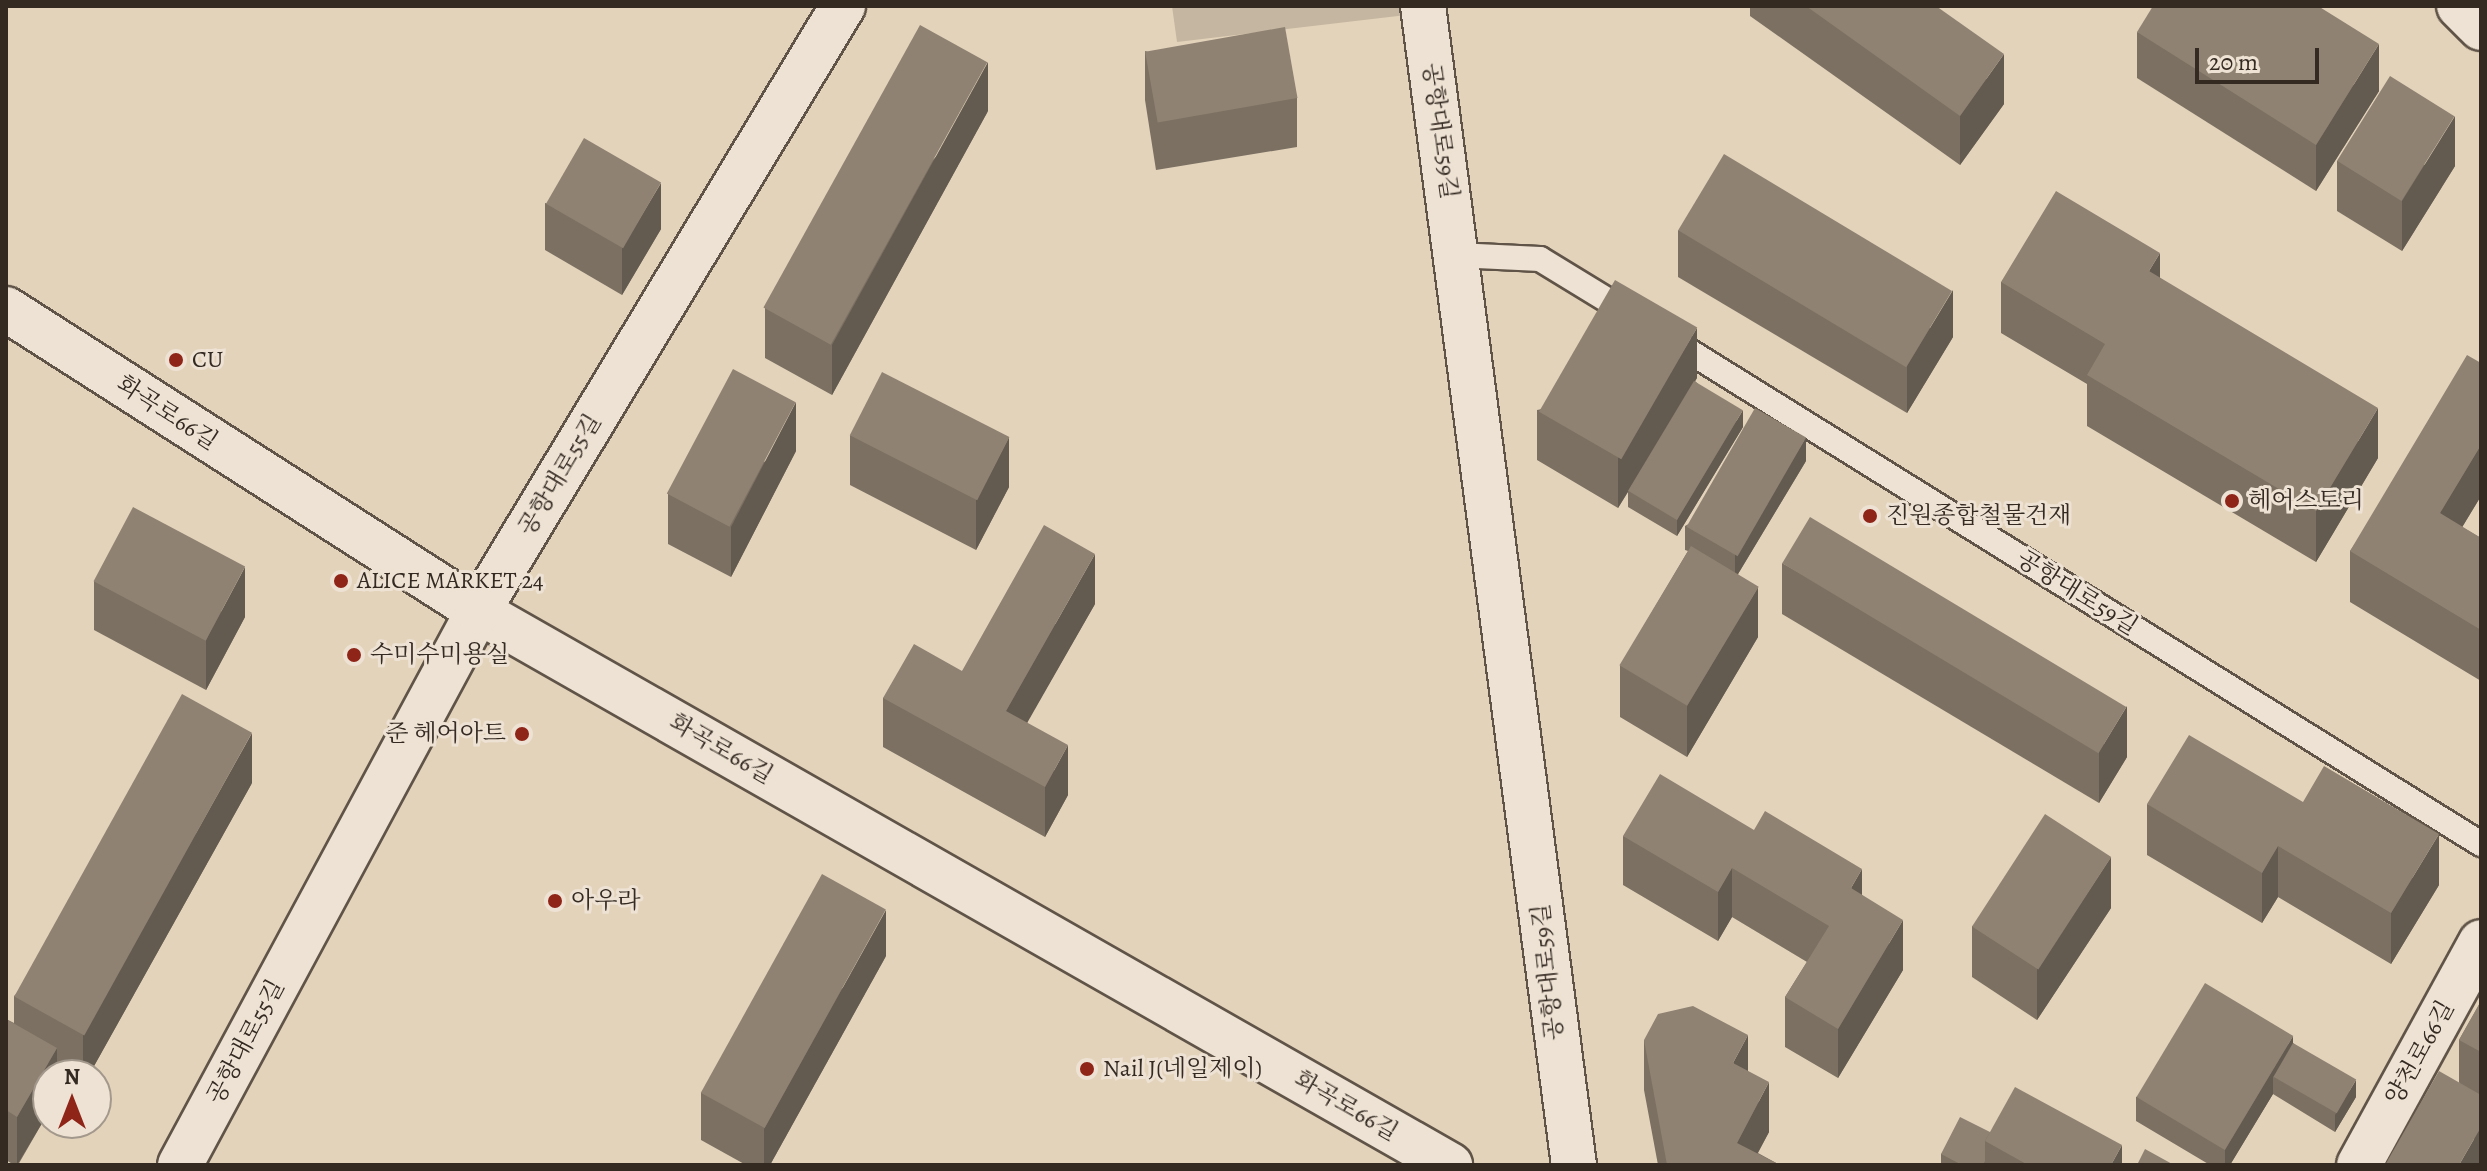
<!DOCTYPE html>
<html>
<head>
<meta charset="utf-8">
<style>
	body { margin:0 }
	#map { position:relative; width:2487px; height:1171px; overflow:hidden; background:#e3d3bb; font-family:Alegreya,"Noto Serif KR",serif }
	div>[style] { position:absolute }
	.green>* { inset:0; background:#c5b6a1 }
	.roads { filter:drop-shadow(2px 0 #605448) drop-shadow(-2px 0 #605448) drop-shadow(0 2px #605448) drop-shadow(0 -2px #605448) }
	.service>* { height:24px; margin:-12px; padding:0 12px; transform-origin:12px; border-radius:12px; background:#ede2d3 }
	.minor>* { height:44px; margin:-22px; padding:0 22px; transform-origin:22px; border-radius:22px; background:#ede2d3 }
	.secondary>* { height:44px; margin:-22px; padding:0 22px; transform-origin:22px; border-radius:22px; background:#ede2d3 }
	.wall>* { inset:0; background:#7b7062 }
	.shaded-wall>* { inset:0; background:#645b50 }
	.building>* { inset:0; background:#8f8272; transform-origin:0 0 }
	.dots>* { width:22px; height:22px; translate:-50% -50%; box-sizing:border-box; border:4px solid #ede2d3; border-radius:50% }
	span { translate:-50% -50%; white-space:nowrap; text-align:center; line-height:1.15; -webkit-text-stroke:6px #ede2d3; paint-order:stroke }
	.street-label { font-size:24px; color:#352a22 }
	.poi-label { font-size:24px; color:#352a22 }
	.left { translate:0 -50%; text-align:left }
	.right { translate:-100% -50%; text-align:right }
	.frame { position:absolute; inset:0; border:8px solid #352a22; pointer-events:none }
	.north { position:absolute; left:32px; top:1059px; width:80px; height:80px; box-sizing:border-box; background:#ede2d3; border:2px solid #a3988c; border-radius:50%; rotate:0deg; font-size:22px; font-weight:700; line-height:32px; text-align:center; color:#352a22 }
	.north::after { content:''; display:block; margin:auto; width:28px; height:36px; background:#8f2418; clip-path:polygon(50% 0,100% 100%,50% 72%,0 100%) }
	.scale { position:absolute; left:2195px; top:48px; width:124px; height:36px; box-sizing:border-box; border:4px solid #352a22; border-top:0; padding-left:10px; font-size:24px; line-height:28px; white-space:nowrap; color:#352a22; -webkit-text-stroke:6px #ede2d3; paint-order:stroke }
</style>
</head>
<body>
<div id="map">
	<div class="green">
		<div style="clip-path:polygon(1172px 6px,1414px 6px,1415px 14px,1177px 42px)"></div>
	</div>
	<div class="roads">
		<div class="service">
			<div style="left:1456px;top:255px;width:84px;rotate:2.7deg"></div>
			<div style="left:1540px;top:259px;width:105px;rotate:31.4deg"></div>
			<div style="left:1671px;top:340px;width:954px;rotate:31.89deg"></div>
		</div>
		<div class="minor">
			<div style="left:6px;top:309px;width:560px;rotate:32.61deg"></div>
			<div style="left:478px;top:611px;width:1119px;rotate:29.68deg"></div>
			<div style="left:180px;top:1165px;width:629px;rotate:-61.72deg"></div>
			<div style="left:478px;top:611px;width:707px;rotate:-58.9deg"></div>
			<div style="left:2359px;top:1165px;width:254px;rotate:-61.3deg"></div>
		</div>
		<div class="secondary">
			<div style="left:1423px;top:6px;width:1169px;rotate:82.58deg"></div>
			<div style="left:2459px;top:6px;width:31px;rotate:45deg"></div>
		</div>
	</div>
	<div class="wall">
		<div style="clip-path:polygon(1750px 6px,1936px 6px,2004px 104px,1960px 165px,1750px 16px)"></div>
		<div style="clip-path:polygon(2137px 32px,2379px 91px,2316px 191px,2137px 78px)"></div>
		<div style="clip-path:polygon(1145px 51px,1297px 98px,1297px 147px,1156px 170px,1145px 100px)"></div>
		<div style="clip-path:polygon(988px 111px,832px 395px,765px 358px,765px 308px)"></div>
		<div style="clip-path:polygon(2337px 161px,2455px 166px,2402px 251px,2337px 211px)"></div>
		<div style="clip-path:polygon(545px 203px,661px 229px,622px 295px,545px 250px)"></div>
		<div style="clip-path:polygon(1678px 230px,1953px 337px,1907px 413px,1678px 277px)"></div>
		<div style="clip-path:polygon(2160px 278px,2378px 458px,2316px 562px,2087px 426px,2087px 384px,2001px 333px,2001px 282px)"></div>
		<div style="clip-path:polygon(2481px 363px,2481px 496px,2462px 527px,2481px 538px,2481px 681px,2350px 602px,2350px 551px)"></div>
		<div style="clip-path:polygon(1697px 378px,1695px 381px,1743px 427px,1677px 536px,1628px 507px,1628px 492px,1618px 508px,1537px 460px,1537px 410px)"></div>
		<div style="clip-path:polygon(850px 435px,1009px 487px,976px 550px,850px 485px)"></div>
		<div style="clip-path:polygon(796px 451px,731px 577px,668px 544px,668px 494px)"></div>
		<div style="clip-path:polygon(1806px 461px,1738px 574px,1758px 637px,1687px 757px,1620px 717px,1620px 666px,1688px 551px,1685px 550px,1685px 526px)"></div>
		<div style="clip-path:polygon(1782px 563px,2127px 757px,2099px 803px,1782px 614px)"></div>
		<div style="clip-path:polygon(94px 581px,245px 617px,206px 690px,94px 630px)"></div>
		<div style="clip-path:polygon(1095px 604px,1027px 722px,1068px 795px,1045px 837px,883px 747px,883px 698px,962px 671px)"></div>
		<div style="clip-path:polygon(252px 783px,89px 1075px,66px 1075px,57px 1070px,57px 1075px,48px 1075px,48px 1113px,18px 1165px,14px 1165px,6px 1160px,6px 1019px,14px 1023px,14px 996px)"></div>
		<div style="clip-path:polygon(2147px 804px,2439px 885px,2391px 964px,2278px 897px,2262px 923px,2147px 855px)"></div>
		<div style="clip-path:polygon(1623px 836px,1862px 895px,1903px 970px,1838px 1078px,1785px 1047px,1785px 997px,1807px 962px,1732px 917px,1718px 941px,1623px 885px)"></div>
		<div style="clip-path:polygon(2111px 908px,2037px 1020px,1972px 977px,1972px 926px)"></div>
		<div style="clip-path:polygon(886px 956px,770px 1165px,746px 1165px,701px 1140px,701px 1093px)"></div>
		<div style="clip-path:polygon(2481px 1001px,2481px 1165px,2459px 1082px,2459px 1040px)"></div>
		<div style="clip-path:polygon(1644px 1040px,1748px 1071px,1769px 1132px,1758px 1153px,1780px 1165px,1658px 1165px,1644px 1090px)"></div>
		<div style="clip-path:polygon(2293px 1043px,2356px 1097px,2335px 1132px,2273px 1094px,2230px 1165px,2210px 1165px,2136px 1121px,2136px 1097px)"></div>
		<div style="clip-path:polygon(1990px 1132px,2122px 1165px,1946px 1165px,1941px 1163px,1941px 1154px)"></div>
	</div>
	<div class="shaded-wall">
		<div style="clip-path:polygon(2379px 44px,2379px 91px,2316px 191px,2316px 145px)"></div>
		<div style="clip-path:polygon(2004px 54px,2004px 104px,1960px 165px,1960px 116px)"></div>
		<div style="clip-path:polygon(988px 62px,988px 111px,832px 395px,832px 345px)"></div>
		<div style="clip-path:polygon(2455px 116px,2455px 166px,2402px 251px,2402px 201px)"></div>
		<div style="clip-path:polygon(661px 183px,661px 229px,622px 295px,622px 248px)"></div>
		<div style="clip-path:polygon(2160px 253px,2160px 304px,2149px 271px)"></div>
		<div style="clip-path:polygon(1953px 290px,1953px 337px,1907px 413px,1907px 366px)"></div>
		<div style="clip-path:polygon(1697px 328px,1697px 378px,1618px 508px,1618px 458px)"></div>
		<div style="clip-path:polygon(796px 402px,796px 451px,731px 577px,731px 527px)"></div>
		<div style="clip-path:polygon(2378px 408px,2378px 458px,2316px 562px,2316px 511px)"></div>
		<div style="clip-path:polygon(1743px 410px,1743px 427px,1677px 536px,1677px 520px)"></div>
		<div style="clip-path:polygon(1009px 437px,1009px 487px,976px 550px,976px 500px)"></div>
		<div style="clip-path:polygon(1806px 437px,1806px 461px,1735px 579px,1735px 555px)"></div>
		<div style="clip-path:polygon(2481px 445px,2481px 496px,2440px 564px,2440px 513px)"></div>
		<div style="clip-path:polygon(1095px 554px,1095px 604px,1006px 760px,1006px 711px)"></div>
		<div style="clip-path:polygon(245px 567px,245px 617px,206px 690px,206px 640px)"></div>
		<div style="clip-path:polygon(1758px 587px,1758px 637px,1687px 757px,1687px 706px)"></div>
		<div style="clip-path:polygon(2127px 706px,2127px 757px,2099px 803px,2099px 752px)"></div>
		<div style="clip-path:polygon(252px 733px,252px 783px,89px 1075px,83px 1075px,83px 1035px)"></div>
		<div style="clip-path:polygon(1068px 745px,1068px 795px,1045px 837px,1045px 787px)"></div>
		<div style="clip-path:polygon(2439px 834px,2439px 885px,2391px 964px,2391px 913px)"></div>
		<div style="clip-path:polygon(2278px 846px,2278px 897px,2262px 923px,2262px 873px)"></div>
		<div style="clip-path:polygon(2111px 857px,2111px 908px,2037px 1020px,2037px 969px)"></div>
		<div style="clip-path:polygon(1732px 868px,1732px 917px,1718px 941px,1718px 892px)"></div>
		<div style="clip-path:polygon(1862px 869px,1862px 919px,1851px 888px)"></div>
		<div style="clip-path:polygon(886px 910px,886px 956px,770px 1165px,764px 1165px,764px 1129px)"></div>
		<div style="clip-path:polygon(1903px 920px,1903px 970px,1838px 1078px,1838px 1029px)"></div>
		<div style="clip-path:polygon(1748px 1035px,1748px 1085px,1733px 1063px)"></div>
		<div style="clip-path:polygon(2293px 1036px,2293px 1060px,2273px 1077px,2273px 1094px,2230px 1165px,2225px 1165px,2225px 1150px)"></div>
		<div style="clip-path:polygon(57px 1048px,57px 1075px,48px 1075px,48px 1113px,17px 1165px,17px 1117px)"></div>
		<div style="clip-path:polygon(2356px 1080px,2356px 1097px,2335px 1132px,2335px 1115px)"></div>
		<div style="clip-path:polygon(1769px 1082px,1769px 1132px,1751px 1165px,1737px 1143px)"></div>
		<div style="clip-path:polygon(2481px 1127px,2481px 1165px,2459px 1165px)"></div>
		<div style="clip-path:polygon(2122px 1145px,2122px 1165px,2111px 1165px)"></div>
	</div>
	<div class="building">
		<div style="clip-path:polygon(1806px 6px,1936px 6px,2004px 54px,1960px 116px)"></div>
		<div style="clip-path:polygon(2153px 6px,2318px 6px,2379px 44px,2316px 145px,2137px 32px)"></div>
		<div style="left:920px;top:25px;width:77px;height:323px;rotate:29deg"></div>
		<div style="left:1285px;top:27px;width:72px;height:142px;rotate:80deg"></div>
		<div style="left:2390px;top:76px;width:76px;height:100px;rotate:32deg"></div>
		<div style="left:584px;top:138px;width:89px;height:76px;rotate:30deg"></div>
		<div style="left:1724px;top:154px;width:266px;height:89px;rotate:31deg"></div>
		<div style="clip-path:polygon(2056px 191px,2160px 253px,2149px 271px,2378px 408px,2316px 511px,2087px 375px,2105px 344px,2001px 282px)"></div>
		<div style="left:1615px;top:280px;width:95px;height:152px;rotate:30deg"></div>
		<div style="clip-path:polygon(2467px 355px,2481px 363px,2481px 445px,2440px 513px,2481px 538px,2481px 630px,2350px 551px)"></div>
		<div style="left:733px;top:369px;width:71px;height:141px;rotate:28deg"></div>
		<div style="left:882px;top:372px;width:143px;height:71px;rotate:27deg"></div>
		<div style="left:1694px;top:381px;width:57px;height:128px;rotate:31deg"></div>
		<div style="left:1755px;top:408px;width:59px;height:137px;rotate:30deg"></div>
		<div style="left:133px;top:507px;width:127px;height:84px;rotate:28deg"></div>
		<div style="left:1810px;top:517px;width:369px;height:54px;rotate:31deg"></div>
		<div style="clip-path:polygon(1044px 525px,1095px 554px,1006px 711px,1068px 745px,1045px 787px,883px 698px,914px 644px,962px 671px)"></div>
		<div style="left:1691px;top:546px;width:79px;height:139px;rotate:31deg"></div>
		<div style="left:182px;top:694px;width:80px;height:346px;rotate:29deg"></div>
		<div style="clip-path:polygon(2189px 735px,2303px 802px,2324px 766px,2439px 834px,2391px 913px,2278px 846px,2262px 873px,2147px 804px)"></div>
		<div style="clip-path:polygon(1660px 774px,1754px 830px,1765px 811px,1862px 869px,1851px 888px,1903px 920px,1838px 1029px,1785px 997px,1829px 926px,1732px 868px,1718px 892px,1623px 836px)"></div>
		<div style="left:2045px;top:814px;width:79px;height:134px;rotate:33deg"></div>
		<div style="left:822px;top:874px;width:73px;height:250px;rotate:29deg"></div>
		<div style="left:2205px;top:983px;width:103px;height:133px;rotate:31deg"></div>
		<div style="clip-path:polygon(2481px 1001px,2481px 1052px,2459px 1040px)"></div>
		<div style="clip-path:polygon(1693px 1006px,1748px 1035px,1733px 1063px,1769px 1082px,1737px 1143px,1780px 1165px,1667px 1165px,1644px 1040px,1658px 1014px)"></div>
		<div style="clip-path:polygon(6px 1019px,57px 1048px,17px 1117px,6px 1110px)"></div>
		<div style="left:2293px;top:1043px;width:73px;height:39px;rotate:30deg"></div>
		<div style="clip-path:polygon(2439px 1071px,2481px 1095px,2481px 1127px,2459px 1165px,2385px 1165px)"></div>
		<div style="clip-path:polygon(2015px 1087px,2122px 1145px,2111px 1165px,2028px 1165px,1985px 1141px)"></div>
		<div style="clip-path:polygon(1960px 1117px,1990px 1132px,1985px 1141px,1985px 1161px,1983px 1165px,1962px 1165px,1941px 1154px)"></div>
		<div style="clip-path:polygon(2145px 1149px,2174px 1165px,2137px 1165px)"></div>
	</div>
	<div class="dots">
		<div style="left:176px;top:360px;background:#8f2418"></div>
		<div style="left:2232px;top:501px;background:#8f2418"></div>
		<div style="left:1870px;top:516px;background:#8f2418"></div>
		<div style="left:341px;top:581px;background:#8f2418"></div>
		<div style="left:354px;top:655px;background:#8f2418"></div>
		<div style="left:522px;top:734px;background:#8f2418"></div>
		<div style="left:555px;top:901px;background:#8f2418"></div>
		<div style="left:1087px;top:1069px;background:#8f2418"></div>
	</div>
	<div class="street-label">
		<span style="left:1440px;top:131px;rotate:82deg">공항대로59길</span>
		<span style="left:167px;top:413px;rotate:33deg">화곡로66길</span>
		<span style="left:560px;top:475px;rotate:-59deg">공항대로55길</span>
		<span style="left:2077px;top:593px;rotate:32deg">공항대로59길</span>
		<span style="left:721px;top:749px;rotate:30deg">화곡로66길</span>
		<span style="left:1548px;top:972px;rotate:-96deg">공항대로59길</span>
		<span style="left:246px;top:1042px;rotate:-62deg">공항대로55길</span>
		<span style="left:2420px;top:1053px;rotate:-61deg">양천로66길</span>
		<span style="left:1346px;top:1106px;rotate:30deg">화곡로66길</span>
	</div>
	<div class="poi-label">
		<span class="left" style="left:192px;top:360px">CU</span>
		<span class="left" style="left:2248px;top:501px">헤어스토리</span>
		<span class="left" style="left:1886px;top:516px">진원종합철물건재</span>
		<span class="left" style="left:357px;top:581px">ALICE MARKET 24</span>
		<span class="left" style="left:370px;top:655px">수미수미용실</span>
		<span class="right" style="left:506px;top:734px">준 헤어아트</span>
		<span class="left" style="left:571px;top:901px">아우라</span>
		<span class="left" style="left:1103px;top:1069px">Nail J(네일제이)</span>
	</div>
	<div class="frame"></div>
	<div class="north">N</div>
	<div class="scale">20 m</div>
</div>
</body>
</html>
